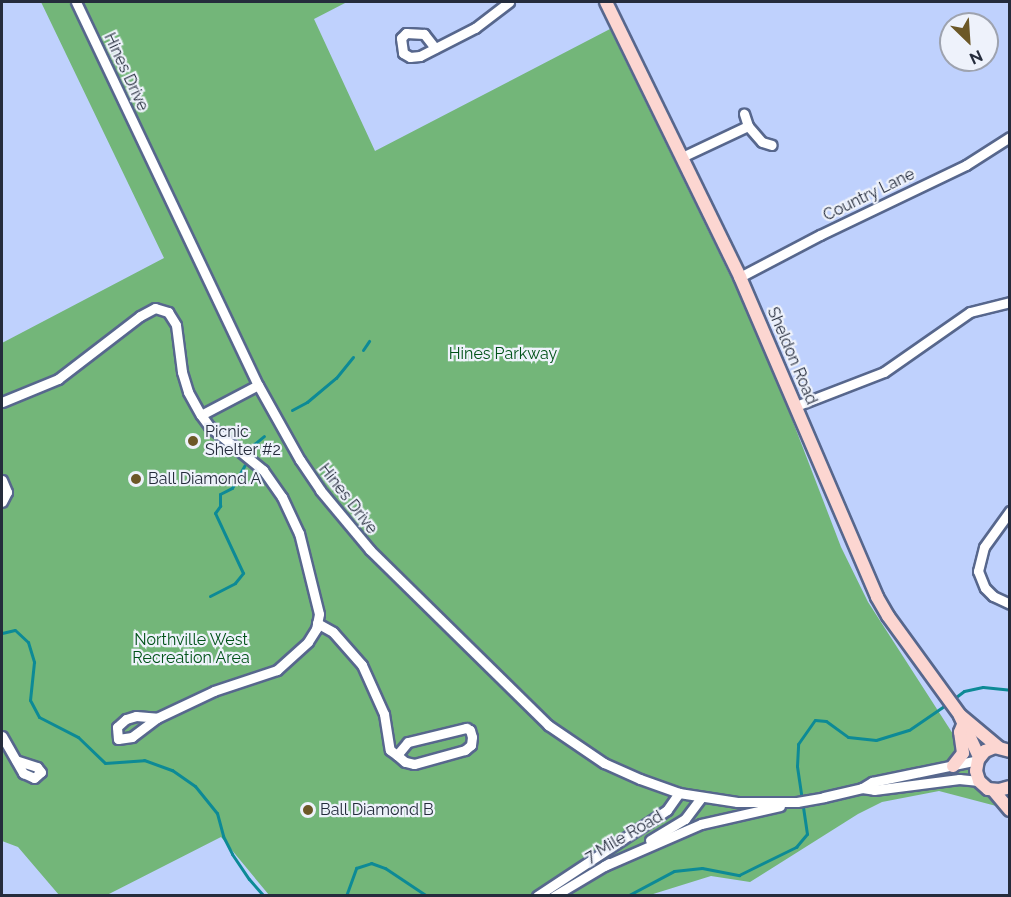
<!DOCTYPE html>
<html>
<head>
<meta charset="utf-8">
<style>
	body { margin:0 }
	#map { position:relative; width:1011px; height:897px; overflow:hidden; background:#bfd1fd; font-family:Raleway,sans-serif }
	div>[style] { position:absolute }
	.green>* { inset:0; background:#73b679 }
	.stream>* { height:3px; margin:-1.5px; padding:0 1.5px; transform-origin:1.5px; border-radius:1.5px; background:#0d8a96 }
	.roads { filter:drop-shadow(2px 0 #57678d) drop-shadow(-2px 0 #57678d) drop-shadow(0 2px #57678d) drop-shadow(0 -2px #57678d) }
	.minor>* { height:9px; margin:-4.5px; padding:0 4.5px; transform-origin:4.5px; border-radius:4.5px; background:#fff }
	.major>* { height:12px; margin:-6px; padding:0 6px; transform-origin:6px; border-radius:6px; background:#fcd6d1 }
	.dots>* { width:16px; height:16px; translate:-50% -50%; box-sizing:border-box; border:3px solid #eef2fb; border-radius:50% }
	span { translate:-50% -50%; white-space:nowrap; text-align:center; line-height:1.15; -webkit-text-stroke:4.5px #eef2fb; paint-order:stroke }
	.street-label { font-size:16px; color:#252c3c }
	.park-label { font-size:16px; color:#005218 }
	.poi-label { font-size:16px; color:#252c3c }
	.left { translate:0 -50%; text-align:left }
	.frame { position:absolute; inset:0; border:3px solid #252c3c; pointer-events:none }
	.north { position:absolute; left:939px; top:12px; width:60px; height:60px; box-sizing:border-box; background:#eef2fb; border:2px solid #9ea3af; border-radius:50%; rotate:155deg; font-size:16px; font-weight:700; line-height:24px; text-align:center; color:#252c3c }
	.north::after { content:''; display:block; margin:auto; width:21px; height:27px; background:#6c5827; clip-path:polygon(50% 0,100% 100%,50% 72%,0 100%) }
</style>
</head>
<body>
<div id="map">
	<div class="green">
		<div style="clip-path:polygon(41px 2px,347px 2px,314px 19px,375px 151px,610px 29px,762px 341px,841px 547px,868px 602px,1000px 807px,939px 791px,882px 802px,858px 814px,750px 882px,711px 876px,650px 895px,269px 895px,221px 837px,107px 895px,59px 895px,18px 847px,2px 841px,2px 343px,164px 258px)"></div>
	</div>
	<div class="stream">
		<div style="left:363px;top:350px;width:11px;rotate:-56deg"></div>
		<div style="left:292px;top:410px;width:17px;rotate:-28deg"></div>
		<div style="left:307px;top:402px;width:38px;rotate:-40deg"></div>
		<div style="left:336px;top:378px;width:27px;rotate:-51deg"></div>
		<div style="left:253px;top:445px;width:14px;rotate:-39deg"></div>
		<div style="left:210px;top:596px;width:28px;rotate:-27deg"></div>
		<div style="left:235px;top:583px;width:13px;rotate:-51deg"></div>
		<div style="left:243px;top:573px;width:66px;rotate:-115deg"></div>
		<div style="left:215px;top:513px;width:9px;rotate:-54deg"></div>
		<div style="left:220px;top:506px;width:12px;rotate:-90deg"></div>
		<div style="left:220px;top:494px;width:13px;rotate:-27deg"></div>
		<div style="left:232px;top:488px;width:26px;rotate:-61deg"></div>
		<div style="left:2px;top:633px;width:13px;rotate:-13deg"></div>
		<div style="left:15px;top:630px;width:18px;rotate:43deg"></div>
		<div style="left:28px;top:642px;width:21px;rotate:73deg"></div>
		<div style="left:34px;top:662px;width:38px;rotate:96deg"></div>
		<div style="left:30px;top:700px;width:19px;rotate:62deg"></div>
		<div style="left:39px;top:717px;width:44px;rotate:27.1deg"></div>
		<div style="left:78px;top:737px;width:37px;rotate:44deg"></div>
		<div style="left:105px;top:763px;width:39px;rotate:-4deg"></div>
		<div style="left:144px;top:760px;width:30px;rotate:20deg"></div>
		<div style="left:172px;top:770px;width:28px;rotate:35deg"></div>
		<div style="left:195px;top:786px;width:35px;rotate:51deg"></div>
		<div style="left:217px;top:813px;width:24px;rotate:75deg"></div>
		<div style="left:223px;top:836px;width:20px;rotate:63deg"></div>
		<div style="left:232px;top:854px;width:30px;rotate:56deg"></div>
		<div style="left:249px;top:879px;width:23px;rotate:49deg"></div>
		<div style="left:952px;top:700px;width:15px;rotate:-37deg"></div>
		<div style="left:964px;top:691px;width:19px;rotate:-12deg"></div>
		<div style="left:983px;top:687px;width:27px;rotate:6deg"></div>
		<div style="left:346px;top:896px;width:30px;rotate:-70deg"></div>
		<div style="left:356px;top:868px;width:16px;rotate:-18deg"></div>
		<div style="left:371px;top:863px;width:15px;rotate:20deg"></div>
		<div style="left:385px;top:868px;width:50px;rotate:33.7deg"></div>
		<div style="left:627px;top:896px;width:53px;rotate:-28deg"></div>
		<div style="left:674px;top:871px;width:28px;rotate:-6deg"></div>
		<div style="left:702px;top:868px;width:38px;rotate:11deg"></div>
		<div style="left:739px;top:875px;width:64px;rotate:-26.2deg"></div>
		<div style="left:796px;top:847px;width:17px;rotate:-50deg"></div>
		<div style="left:807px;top:834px;width:69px;rotate:-98.4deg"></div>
		<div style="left:797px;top:766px;width:22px;rotate:-87deg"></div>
		<div style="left:798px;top:744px;width:29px;rotate:-55deg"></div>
		<div style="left:815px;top:720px;width:11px;rotate:5deg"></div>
		<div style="left:826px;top:721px;width:27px;rotate:36deg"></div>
		<div style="left:848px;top:737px;width:28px;rotate:6deg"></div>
		<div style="left:876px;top:740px;width:34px;rotate:-17deg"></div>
		<div style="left:909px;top:730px;width:46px;rotate:-34.4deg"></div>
	</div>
	<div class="roads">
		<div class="minor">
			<div style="left:76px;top:2px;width:424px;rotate:64.6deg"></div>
			<div style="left:258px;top:385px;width:86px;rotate:60.8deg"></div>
			<div style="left:300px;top:460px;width:36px;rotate:56deg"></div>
			<div style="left:320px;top:490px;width:78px;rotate:50.2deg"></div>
			<div style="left:370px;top:550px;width:250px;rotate:44.5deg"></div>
			<div style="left:548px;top:725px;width:68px;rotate:34.2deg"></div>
			<div style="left:604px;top:763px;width:39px;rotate:24deg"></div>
			<div style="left:640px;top:779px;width:41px;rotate:19.7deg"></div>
			<div style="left:679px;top:793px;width:59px;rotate:8.8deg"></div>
			<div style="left:737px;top:802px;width:60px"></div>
			<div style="left:797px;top:802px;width:27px;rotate:-10deg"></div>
			<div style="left:824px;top:797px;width:39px;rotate:-13deg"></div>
			<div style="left:862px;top:788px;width:12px;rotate:-31deg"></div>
			<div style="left:872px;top:782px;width:108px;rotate:-11.7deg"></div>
			<div style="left:435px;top:48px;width:18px;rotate:-128deg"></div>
			<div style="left:424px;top:34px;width:18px;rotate:-177deg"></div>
			<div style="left:406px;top:33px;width:7px;rotate:135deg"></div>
			<div style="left:401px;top:38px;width:15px;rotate:82deg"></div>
			<div style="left:403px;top:53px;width:8px;rotate:30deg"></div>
			<div style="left:410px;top:57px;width:10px;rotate:-6deg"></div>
			<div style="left:420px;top:56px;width:62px;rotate:-27deg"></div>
			<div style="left:475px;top:28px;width:43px;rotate:-37.4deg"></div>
			<div style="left:748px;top:126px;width:21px;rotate:49deg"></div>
			<div style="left:762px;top:142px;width:10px;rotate:17deg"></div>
			<div style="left:682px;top:157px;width:73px;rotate:-25.2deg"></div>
			<div style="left:748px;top:126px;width:13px;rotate:-108deg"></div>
			<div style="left:740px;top:277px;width:90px;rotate:-27.7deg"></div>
			<div style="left:820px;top:235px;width:162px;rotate:-25.6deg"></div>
			<div style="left:966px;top:165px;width:52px;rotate:-32.5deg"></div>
			<div style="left:2px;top:402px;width:61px;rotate:-22.3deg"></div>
			<div style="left:58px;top:379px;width:103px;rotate:-37.5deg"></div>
			<div style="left:140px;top:316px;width:17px;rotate:-28deg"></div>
			<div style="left:155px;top:308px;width:14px;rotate:17deg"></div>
			<div style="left:168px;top:312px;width:15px;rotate:58deg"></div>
			<div style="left:176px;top:325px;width:47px;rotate:82.7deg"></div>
			<div style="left:182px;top:372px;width:21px;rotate:73deg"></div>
			<div style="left:188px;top:392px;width:26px;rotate:61deg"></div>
			<div style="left:201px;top:415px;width:14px;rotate:54deg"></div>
			<div style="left:209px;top:426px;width:70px;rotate:39.2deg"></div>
			<div style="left:263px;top:470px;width:33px;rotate:55deg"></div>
			<div style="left:282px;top:497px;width:40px;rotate:65deg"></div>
			<div style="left:299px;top:533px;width:83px;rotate:76.1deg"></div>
			<div style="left:319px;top:614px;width:15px;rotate:101deg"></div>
			<div style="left:316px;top:629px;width:15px;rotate:122deg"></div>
			<div style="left:308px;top:642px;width:42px;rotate:137.9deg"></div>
			<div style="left:277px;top:670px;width:66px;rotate:161.6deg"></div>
			<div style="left:214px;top:691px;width:63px;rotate:154.7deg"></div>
			<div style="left:157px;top:718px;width:31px;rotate:143deg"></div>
			<div style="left:132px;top:737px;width:14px;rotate:172deg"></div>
			<div style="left:118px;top:739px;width:12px;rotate:-95deg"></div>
			<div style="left:117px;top:727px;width:12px;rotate:-42deg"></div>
			<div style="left:126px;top:719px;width:10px;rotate:-17deg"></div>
			<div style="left:136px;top:716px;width:21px;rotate:5deg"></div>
			<div style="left:796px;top:406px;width:94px;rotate:-21.1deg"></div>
			<div style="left:884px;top:372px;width:105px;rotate:-34.9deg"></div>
			<div style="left:970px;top:312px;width:41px;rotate:-14deg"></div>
			<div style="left:201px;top:415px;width:64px;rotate:-27.8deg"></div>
			<div style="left:2px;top:480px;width:13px;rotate:67deg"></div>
			<div style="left:7px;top:492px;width:11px;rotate:117deg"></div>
			<div style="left:1010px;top:511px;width:44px;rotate:125.8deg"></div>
			<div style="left:984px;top:547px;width:25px;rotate:104deg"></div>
			<div style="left:978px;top:571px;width:18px;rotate:68deg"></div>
			<div style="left:985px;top:588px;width:11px;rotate:45deg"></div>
			<div style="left:993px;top:596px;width:19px;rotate:25deg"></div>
			<div style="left:317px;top:623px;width:18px;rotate:29deg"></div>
			<div style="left:333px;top:632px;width:44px;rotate:48.7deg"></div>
			<div style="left:362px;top:665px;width:54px;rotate:65.8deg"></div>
			<div style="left:384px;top:714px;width:36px;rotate:81deg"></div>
			<div style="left:390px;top:750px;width:9px;rotate:36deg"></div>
			<div style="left:466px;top:728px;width:4px;rotate:27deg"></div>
			<div style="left:470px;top:730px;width:7px;rotate:74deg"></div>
			<div style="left:472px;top:737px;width:8px;rotate:97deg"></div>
			<div style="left:471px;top:745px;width:8px;rotate:140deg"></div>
			<div style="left:465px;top:750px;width:53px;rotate:164.6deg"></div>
			<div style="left:414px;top:764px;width:9px;rotate:-167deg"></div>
			<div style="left:405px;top:762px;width:11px;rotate:-139deg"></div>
			<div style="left:397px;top:755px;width:17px;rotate:-50deg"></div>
			<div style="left:408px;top:742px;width:60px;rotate:-13.6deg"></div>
			<div style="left:2px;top:736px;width:43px;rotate:60.4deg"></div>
			<div style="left:23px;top:773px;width:12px;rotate:24deg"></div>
			<div style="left:34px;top:778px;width:9px;rotate:-41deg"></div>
			<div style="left:41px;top:772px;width:6px;rotate:-129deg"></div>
			<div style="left:37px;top:767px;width:22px;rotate:-162deg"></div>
			<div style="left:862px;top:788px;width:12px;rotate:9deg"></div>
			<div style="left:874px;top:790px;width:86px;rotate:-7.4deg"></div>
			<div style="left:959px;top:779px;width:20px;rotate:6deg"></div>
			<div style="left:650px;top:840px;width:41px;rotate:-31deg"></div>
			<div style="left:685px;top:819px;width:26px;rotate:-53deg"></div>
			<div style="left:604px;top:866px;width:106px;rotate:-23.4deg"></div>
			<div style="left:701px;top:824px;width:81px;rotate:-12.8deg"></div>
			<div style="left:537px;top:896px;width:156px;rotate:-33.5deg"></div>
			<div style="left:667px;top:810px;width:21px;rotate:-55deg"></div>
			<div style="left:554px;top:896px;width:64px;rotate:-31deg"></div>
		</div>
		<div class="major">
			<div style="left:606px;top:2px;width:306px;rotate:64deg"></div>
			<div style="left:740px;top:277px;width:348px;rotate:66.8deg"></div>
			<div style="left:877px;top:597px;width:22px;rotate:60deg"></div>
			<div style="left:888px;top:616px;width:122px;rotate:54deg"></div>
			<div style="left:960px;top:715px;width:50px;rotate:40.1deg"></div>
			<div style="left:960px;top:716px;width:45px;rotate:65.1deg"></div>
			<div style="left:1010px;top:751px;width:16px;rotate:-165deg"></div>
			<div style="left:995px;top:747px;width:11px;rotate:158deg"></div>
			<div style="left:985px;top:751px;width:11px;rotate:128deg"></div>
			<div style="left:978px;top:760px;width:11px;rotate:100deg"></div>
			<div style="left:976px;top:771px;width:10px;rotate:73deg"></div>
			<div style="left:979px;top:781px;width:12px;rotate:42deg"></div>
			<div style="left:988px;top:789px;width:11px;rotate:5deg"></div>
			<div style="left:999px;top:790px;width:11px;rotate:-15deg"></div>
			<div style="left:953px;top:766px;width:16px;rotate:-52deg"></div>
			<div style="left:963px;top:753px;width:21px;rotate:-98deg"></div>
			<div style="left:960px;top:732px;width:8px;rotate:-67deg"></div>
			<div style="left:993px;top:790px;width:26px;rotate:50deg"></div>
		</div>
	</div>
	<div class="dots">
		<div style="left:193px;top:441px;background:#6c5827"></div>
		<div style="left:136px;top:479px;background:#6c5827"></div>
		<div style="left:308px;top:810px;background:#6c5827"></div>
	</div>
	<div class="street-label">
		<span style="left:126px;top:72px;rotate:65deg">Hines Drive</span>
		<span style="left:869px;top:195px;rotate:-26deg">Country Lane</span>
		<span style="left:792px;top:356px;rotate:67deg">Sheldon Road</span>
		<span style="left:348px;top:499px;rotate:52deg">Hines Drive</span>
		<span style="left:624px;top:837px;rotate:-30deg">7 Mile Road</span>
	</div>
	<div class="park-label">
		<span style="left:503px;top:354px">Hines Parkway</span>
		<span style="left:191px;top:649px">Northville West<br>Recreation Area</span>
	</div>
	<div class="poi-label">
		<span class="left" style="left:205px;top:441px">Picnic<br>Shelter #2</span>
		<span class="left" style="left:148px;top:479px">Ball Diamond A</span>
		<span class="left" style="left:320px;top:810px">Ball Diamond B</span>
	</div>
	<div class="frame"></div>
	<div class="north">N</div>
</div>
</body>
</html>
